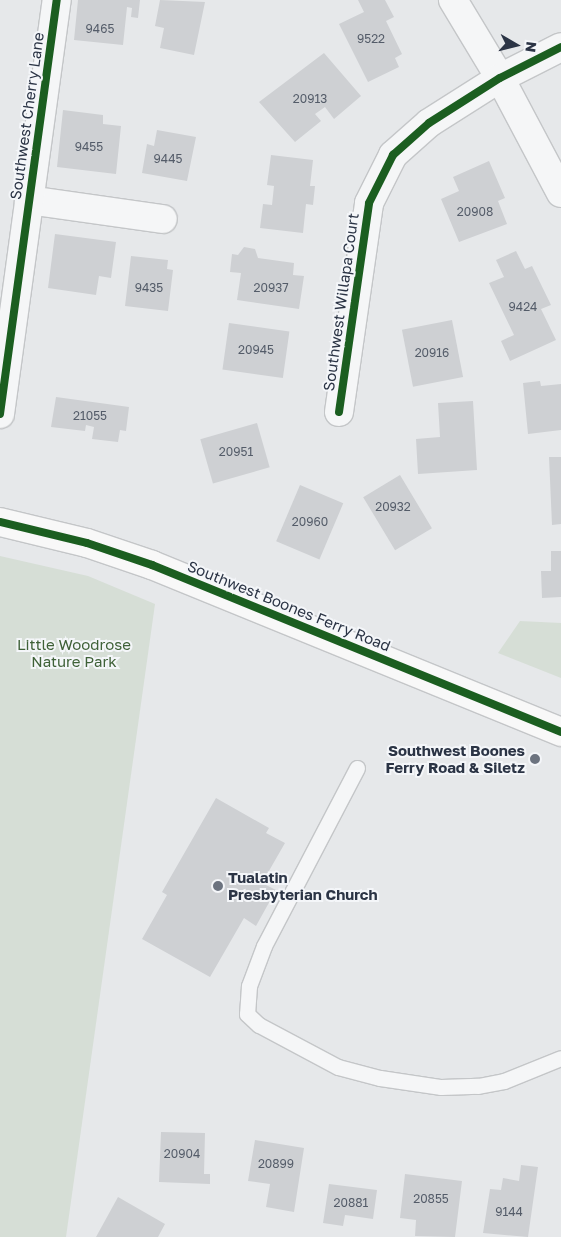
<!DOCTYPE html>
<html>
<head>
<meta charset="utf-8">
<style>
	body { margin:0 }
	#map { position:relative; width:561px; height:1237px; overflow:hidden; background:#e6e8ea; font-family:"Golos Text",sans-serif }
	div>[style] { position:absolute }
	.green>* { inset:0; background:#d6ded6 }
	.building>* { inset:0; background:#ced0d3; transform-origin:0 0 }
	.roads { filter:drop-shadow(1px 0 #c4c6c8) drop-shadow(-1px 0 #c4c6c8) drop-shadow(0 1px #c4c6c8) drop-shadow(0 -1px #c4c6c8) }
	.service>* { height:15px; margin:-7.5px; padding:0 7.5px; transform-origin:7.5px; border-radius:7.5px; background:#f5f6f7 }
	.minor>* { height:28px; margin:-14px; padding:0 14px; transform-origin:14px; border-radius:14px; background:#f5f6f7 }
	.secondary>* { height:28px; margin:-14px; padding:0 14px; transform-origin:14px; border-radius:14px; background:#f8f8f8 }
	.cycleway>* { height:8px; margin:-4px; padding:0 4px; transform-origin:4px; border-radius:4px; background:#1b5e20 }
	.dots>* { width:14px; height:14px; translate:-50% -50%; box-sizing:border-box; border:2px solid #f4f6f9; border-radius:50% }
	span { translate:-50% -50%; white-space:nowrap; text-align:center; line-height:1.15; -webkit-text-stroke:4px #f4f6f9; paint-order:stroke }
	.number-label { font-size:12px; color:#545c69 }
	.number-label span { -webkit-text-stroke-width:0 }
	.street-label { font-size:15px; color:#2b3445 }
	.park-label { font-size:15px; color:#3f6138 }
	.poi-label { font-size:15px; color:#2b3445; font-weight:700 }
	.right { translate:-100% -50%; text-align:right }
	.left { translate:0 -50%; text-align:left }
	.north { position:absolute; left:491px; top:20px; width:50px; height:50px; -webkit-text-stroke:4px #f4f6f9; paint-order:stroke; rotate:98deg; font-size:14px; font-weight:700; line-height:20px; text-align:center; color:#2b3445 }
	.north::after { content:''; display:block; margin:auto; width:18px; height:22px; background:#2b3445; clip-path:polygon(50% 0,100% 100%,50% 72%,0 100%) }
</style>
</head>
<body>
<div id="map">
	<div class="green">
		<div style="clip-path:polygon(0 556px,88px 576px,155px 604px,66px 1237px,0 1237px)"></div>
		<div style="clip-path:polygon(520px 621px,561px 623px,561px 678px,498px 653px)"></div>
	</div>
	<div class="building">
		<div style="clip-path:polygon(78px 0,140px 0,138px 18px,131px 17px,132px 8px,127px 7px,123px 45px,74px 40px)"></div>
		<div style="clip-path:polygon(160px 0,205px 2px,194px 55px,160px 48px,164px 28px,155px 26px)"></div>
		<div style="clip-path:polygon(358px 0,385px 0,394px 17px,386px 21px,402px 54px,395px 58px,399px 67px,368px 82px,339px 24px,364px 12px)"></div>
		<div style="clip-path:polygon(324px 53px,361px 96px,334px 119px,325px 107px,315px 114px,321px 121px,295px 142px,259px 102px)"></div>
		<div style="clip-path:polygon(63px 110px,103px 115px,103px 124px,121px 126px,116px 174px,57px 167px)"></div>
		<div style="clip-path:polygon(157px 130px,196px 137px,187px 181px,142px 173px,147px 144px,154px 146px)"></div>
		<div style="clip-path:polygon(271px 155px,313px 160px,310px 186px,315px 186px,313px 205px,306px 204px,303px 233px,260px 228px,263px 204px,272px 205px,274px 186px,267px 185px)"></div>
		<div style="clip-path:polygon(489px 161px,505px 198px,498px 201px,507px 224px,459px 242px,441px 199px,459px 191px,453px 177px)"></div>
		<div style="clip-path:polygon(55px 234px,116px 242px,111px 278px,99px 276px,96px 295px,48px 288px)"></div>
		<div style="clip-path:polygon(244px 247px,255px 249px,258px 258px,294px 263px,293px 275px,304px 276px,299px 309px,237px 300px,241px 273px,230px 272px,232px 254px,238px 255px)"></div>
		<div style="clip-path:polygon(516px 251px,525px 269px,532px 266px,551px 305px,541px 309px,556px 340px,510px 361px,501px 341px,514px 335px,489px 283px,504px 277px,496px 260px)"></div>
		<div style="clip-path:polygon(131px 256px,168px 260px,167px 269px,173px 270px,168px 311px,125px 306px)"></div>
		<div style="left:452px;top:320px;width:58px;height:51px;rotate:79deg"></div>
		<div style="left:229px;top:323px;width:61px;height:47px;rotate:8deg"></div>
		<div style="clip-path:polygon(540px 381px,541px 386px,561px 384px,561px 430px,528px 434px,523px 383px)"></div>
		<div style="clip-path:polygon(56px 397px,129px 407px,126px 431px,120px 430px,118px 442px,92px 439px,94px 427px,86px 425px,85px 431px,51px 427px)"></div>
		<div style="clip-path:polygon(473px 401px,477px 470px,418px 474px,416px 439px,440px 437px,438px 403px)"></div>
		<div style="left:257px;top:423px;width:46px;height:59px;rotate:74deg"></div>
		<div style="clip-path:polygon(549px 457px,561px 457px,561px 524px,552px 525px)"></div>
		<div style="left:400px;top:475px;width:62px;height:43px;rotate:59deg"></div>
		<div style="left:300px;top:485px;width:47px;height:61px;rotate:23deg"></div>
		<div style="clip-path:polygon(551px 551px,561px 551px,561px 597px,542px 598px,541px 571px,551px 571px)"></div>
		<div style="clip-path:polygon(216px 798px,269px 828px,266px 833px,285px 843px,262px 883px,276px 890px,256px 926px,244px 918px,210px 977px,142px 939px,167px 895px,162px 892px)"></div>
		<div style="clip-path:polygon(161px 1132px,205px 1133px,204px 1174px,210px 1174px,210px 1184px,159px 1182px)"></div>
		<div style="clip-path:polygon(255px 1140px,304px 1148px,294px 1212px,266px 1207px,270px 1184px,248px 1181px)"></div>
		<div style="clip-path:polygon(521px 1165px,538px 1167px,528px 1237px,483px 1233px,490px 1189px,501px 1190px,503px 1178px,519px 1181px)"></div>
		<div style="clip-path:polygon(405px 1174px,462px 1181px,455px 1237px,415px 1236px,416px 1220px,400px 1218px)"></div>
		<div style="clip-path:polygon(329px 1184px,377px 1190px,373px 1219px,345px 1215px,343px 1226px,323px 1223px)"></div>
		<div style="clip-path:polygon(118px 1197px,165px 1224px,158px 1237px,96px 1237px)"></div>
	</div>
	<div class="roads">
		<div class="service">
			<div style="left:357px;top:768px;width:201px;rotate:117.6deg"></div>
			<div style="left:264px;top:946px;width:43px;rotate:110.6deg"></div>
			<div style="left:249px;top:986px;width:28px;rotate:94deg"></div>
			<div style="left:247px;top:1014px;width:16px;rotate:43deg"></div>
			<div style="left:259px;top:1025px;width:89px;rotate:28deg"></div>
			<div style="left:338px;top:1067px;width:43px;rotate:14.7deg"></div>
			<div style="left:380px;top:1078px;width:62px;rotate:8.4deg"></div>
			<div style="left:441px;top:1087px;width:37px;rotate:-2deg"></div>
			<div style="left:478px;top:1086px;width:26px;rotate:-11deg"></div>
			<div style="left:504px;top:1081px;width:61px;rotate:-22deg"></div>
		</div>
		<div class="minor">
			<div style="left:453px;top:0;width:91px;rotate:58.9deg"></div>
			<div style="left:500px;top:78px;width:130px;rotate:62.1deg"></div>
			<div style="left:29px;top:200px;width:135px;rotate:8.1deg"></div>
			<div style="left:339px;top:412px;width:211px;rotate:-81.8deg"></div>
			<div style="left:369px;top:203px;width:54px;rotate:-63.4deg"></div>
			<div style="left:393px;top:155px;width:48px;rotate:-41.6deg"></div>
			<div style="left:429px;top:123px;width:84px;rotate:-32.4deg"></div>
			<div style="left:500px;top:78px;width:68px;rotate:-26.9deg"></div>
			<div style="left:0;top:414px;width:418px;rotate:-82.2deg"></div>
		</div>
		<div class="secondary">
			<div style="left:0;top:522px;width:89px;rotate:13.6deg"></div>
			<div style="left:87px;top:543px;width:69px;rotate:18.7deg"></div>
			<div style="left:152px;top:565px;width:442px;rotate:22.2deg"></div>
		</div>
	</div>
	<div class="cycleway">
		<div style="left:339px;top:412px;width:211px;rotate:-81.8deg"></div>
		<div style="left:369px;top:203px;width:54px;rotate:-63.4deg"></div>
		<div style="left:393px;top:155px;width:48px;rotate:-41.6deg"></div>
		<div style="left:429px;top:123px;width:84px;rotate:-32.4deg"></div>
		<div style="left:500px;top:78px;width:68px;rotate:-26.9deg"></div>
		<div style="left:0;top:414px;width:418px;rotate:-82.2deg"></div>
		<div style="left:0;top:522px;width:89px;rotate:13.6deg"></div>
		<div style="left:87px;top:543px;width:69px;rotate:18.7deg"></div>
		<div style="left:152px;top:565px;width:442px;rotate:22.2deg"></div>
	</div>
	<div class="dots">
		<div style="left:535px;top:759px;background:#6c737f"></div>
		<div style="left:218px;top:886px;background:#6c737f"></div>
	</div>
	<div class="number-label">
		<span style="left:100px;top:29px">9465</span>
		<span style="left:371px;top:39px">9522</span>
		<span style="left:310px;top:99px">20913</span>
		<span style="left:89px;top:147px">9455</span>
		<span style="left:168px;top:159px">9445</span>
		<span style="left:475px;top:212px">20908</span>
		<span style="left:149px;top:288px">9435</span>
		<span style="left:271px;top:288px">20937</span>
		<span style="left:523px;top:307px">9424</span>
		<span style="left:256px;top:350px">20945</span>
		<span style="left:432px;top:353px">20916</span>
		<span style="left:90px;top:416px">21055</span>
		<span style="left:236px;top:452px">20951</span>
		<span style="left:393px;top:507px">20932</span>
		<span style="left:310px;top:522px">20960</span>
		<span style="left:182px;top:1154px">20904</span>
		<span style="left:276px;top:1164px">20899</span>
		<span style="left:431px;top:1199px">20855</span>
		<span style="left:351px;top:1203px">20881</span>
		<span style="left:509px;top:1212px">9144</span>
	</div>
	<div class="street-label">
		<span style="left:27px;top:116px;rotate:-82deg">Southwest Cherry Lane</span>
		<span style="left:341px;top:302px;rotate:-82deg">Southwest Willapa Court</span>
		<span style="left:289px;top:606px;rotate:22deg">Southwest Boones Ferry Road</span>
	</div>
	<div class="park-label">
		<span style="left:74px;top:653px">Little Woodrose<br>Nature Park</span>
	</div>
	<div class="poi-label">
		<span class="right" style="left:525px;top:759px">Southwest Boones<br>Ferry Road &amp; Siletz</span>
		<span class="left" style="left:228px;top:886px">Tualatin<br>Presbyterian Church</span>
	</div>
	<div class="north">N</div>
</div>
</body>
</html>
